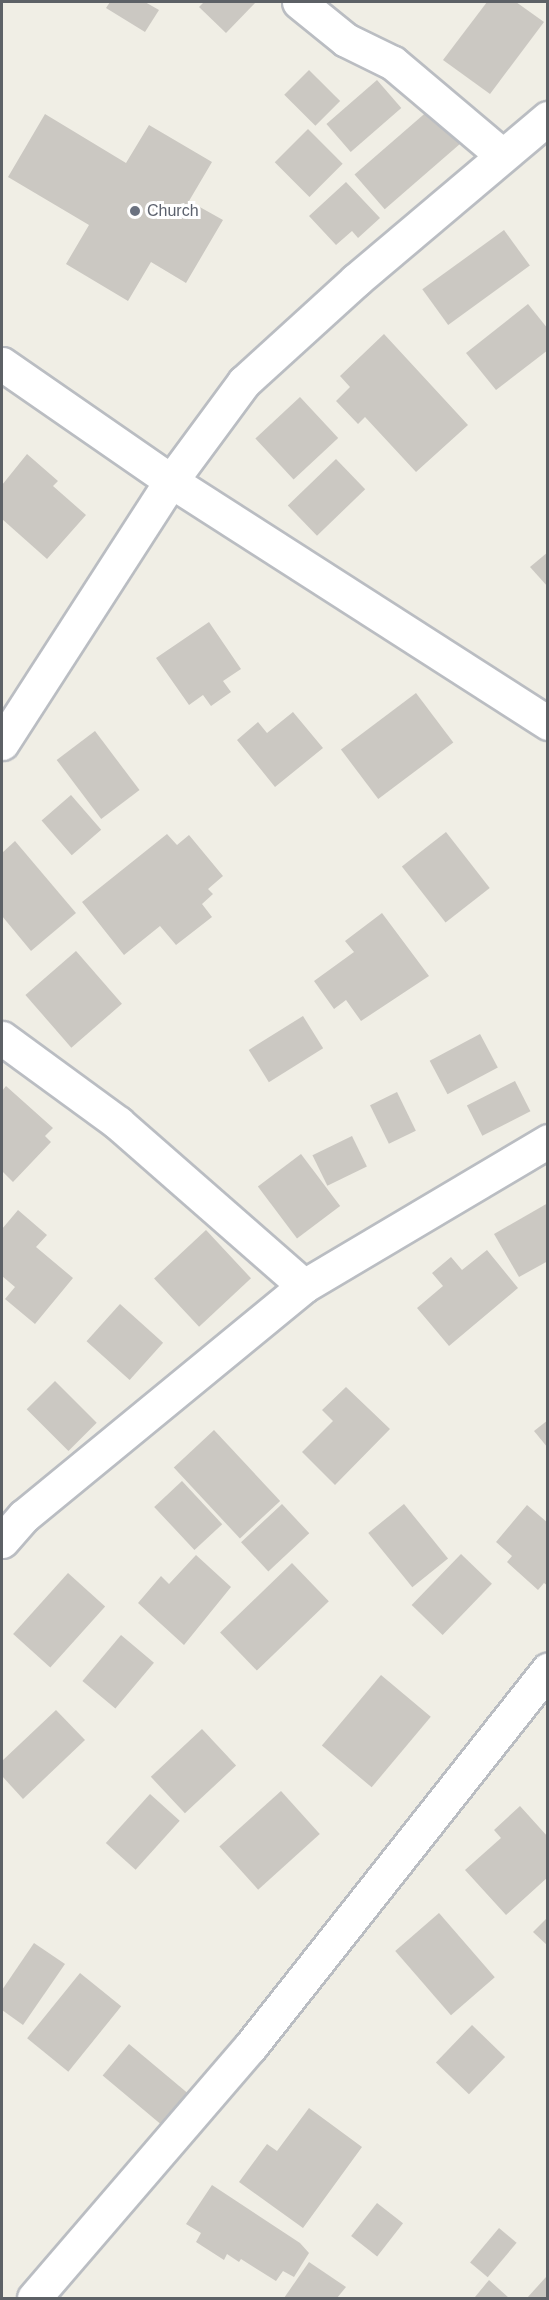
<!DOCTYPE html>
<html>
<head>
<meta charset="utf-8">
<style>
	body { margin:0 }
	#map { position:relative; width:549px; height:2300px; overflow:hidden; background:#f0eee5; font-family:Helvetica,sans-serif }
	div>[style] { position:absolute }
	.building>* { inset:0; background:#cbc8c2; transform-origin:0 0 }
	.roads { filter:drop-shadow(2px 0 #babdc2) drop-shadow(-2px 0 #babdc2) drop-shadow(0 2px #babdc2) drop-shadow(0 -2px #babdc2) }
	.street>* { height:33px; margin:-16.5px; padding:0 16.5px; transform-origin:16.5px; border-radius:16.5px; background:#fff }
	.secondary>* { height:33px; margin:-16.5px; padding:0 16.5px; transform-origin:16.5px; border-radius:16.5px; background:#fff }
	.dots>* { width:16px; height:16px; translate:-50% -50%; box-sizing:border-box; border:3px solid #fff; border-radius:50% }
	span { translate:-50% -50%; white-space:nowrap; text-align:center; line-height:1.15; -webkit-text-stroke:6px #fff; paint-order:stroke }
	.worship-label { font-size:16px; color:#5b616d }
	.left { translate:0 -50%; text-align:left }
	.frame { position:absolute; inset:0; border:3px solid #5d6166; pointer-events:none }
</style>
</head>
<body>
<div id="map">
	<div class="building">
		<div style="clip-path:polygon(110px 2px,145px 2px,159px 10px,145px 32px,106px 8px)"></div>
		<div style="clip-path:polygon(204px 2px,256px 2px,226px 33px,199px 7px)"></div>
		<div style="clip-path:polygon(487px 2px,516px 2px,544px 22px,490px 94px,443px 60px)"></div>
		<div style="left:309px;top:70px;width:44px;height:35px;rotate:45deg"></div>
		<div style="left:377px;top:80px;width:37px;height:67px;rotate:49deg"></div>
		<div style="left:430px;top:109px;width:46px;height:100px;rotate:49deg"></div>
		<div style="clip-path:polygon(45px 114px,126px 163px,149px 125px,212px 162px,189px 201px,223px 220px,186px 283px,151px 262px,128px 301px,66px 264px,89px 225px,8px 177px)"></div>
		<div style="left:308px;top:129px;width:49px;height:47px;rotate:45deg"></div>
		<div style="clip-path:polygon(346px 182px,380px 218px,358px 238px,352px 231px,336px 245px,309px 216px)"></div>
		<div style="left:504px;top:230px;width:44px;height:101px;rotate:54deg"></div>
		<div style="clip-path:polygon(528px 304px,548px 329px,548px 350px,496px 390px,466px 353px)"></div>
		<div style="clip-path:polygon(384px 334px,468px 425px,416px 472px,365px 417px,358px 424px,336px 401px,350px 387px,340px 376px)"></div>
		<div style="left:300px;top:397px;width:56px;height:61px;rotate:47deg"></div>
		<div style="clip-path:polygon(27px 454px,58px 481px,53px 486px,86px 515px,47px 559px,2px 519px,2px 485px)"></div>
		<div style="left:336px;top:459px;width:42px;height:67px;rotate:46deg"></div>
		<div style="clip-path:polygon(548px 552px,548px 587px,530px 567px)"></div>
		<div style="clip-path:polygon(209px 622px,241px 669px,223px 681px,231px 692px,211px 706px,203px 695px,189px 705px,156px 658px)"></div>
		<div style="left:416px;top:693px;width:62px;height:94px;rotate:53deg"></div>
		<div style="clip-path:polygon(293px 712px,323px 748px,275px 787px,237px 740px,258px 722px,267px 733px)"></div>
		<div style="left:95px;top:731px;width:74px;height:48px;rotate:53deg"></div>
		<div style="left:71px;top:795px;width:46px;height:39px;rotate:49deg"></div>
		<div style="left:446px;top:832px;width:71px;height:56px;rotate:52deg"></div>
		<div style="clip-path:polygon(167px 834px,177px 845px,189px 835px,223px 876px,208px 889px,213px 894px,202px 904px,212px 917px,176px 945px,160px 926px,124px 955px,82px 902px)"></div>
		<div style="clip-path:polygon(15px 841px,76px 913px,31px 951px,2px 916px,2px 853px)"></div>
		<div style="clip-path:polygon(382px 913px,429px 976px,361px 1021px,346px 1000px,334px 1009px,314px 981px,354px 952px,345px 941px)"></div>
		<div style="left:76px;top:951px;width:70px;height:67px;rotate:49deg"></div>
		<div style="left:303px;top:1016px;width:38px;height:64px;rotate:58deg"></div>
		<div style="left:480px;top:1034px;width:38px;height:57px;rotate:62deg"></div>
		<div style="left:515px;top:1081px;width:34px;height:54px;rotate:63deg"></div>
		<div style="clip-path:polygon(6px 1086px,53px 1128px,45px 1136px,51px 1142px,13px 1182px,2px 1171px,2px 1091px)"></div>
		<div style="left:397px;top:1092px;width:43px;height:30px;rotate:64deg"></div>
		<div style="left:352px;top:1136px;width:34px;height:44px;rotate:64deg"></div>
		<div style="left:301px;top:1154px;width:65px;height:54px;rotate:53deg"></div>
		<div style="clip-path:polygon(548px 1203px,548px 1261px,519px 1277px,494px 1234px)"></div>
		<div style="clip-path:polygon(18px 1210px,47px 1235px,36px 1247px,73px 1278px,35px 1324px,5px 1299px,15px 1287px,2px 1276px,2px 1229px)"></div>
		<div style="left:206px;top:1230px;width:66px;height:71px;rotate:47deg"></div>
		<div style="clip-path:polygon(487px 1250px,518px 1288px,449px 1346px,417px 1308px,443px 1286px,432px 1273px,451px 1257px,462px 1270px)"></div>
		<div style="left:120px;top:1304px;width:58px;height:50px;rotate:42deg"></div>
		<div style="left:55px;top:1381px;width:59px;height:40px;rotate:45deg"></div>
		<div style="clip-path:polygon(346px 1387px,390px 1429px,335px 1485px,302px 1452px,333px 1421px,322px 1410px)"></div>
		<div style="clip-path:polygon(548px 1420px,548px 1448px,534px 1431px)"></div>
		<div style="left:214px;top:1430px;width:97px;height:55px;rotate:47deg"></div>
		<div style="left:182px;top:1481px;width:59px;height:38px;rotate:47deg"></div>
		<div style="left:282px;top:1504px;width:40px;height:56px;rotate:47deg"></div>
		<div style="left:404px;top:1504px;width:70px;height:46px;rotate:51deg"></div>
		<div style="clip-path:polygon(527px 1505px,548px 1523px,548px 1586px,544px 1583px,538px 1590px,507px 1562px,512px 1556px,496px 1542px)"></div>
		<div style="left:461px;top:1554px;width:43px;height:71px;rotate:44deg"></div>
		<div style="clip-path:polygon(196px 1555px,231px 1587px,184px 1645px,138px 1603px,161px 1576px,169px 1584px)"></div>
		<div style="left:292px;top:1563px;width:53px;height:100px;rotate:46deg"></div>
		<div style="left:68px;top:1573px;width:50px;height:82px;rotate:42deg"></div>
		<div style="left:121px;top:1635px;width:43px;height:60px;rotate:40deg"></div>
		<div style="left:381px;top:1675px;width:65px;height:92px;rotate:40deg"></div>
		<div style="clip-path:polygon(56px 1710px,85px 1740px,23px 1799px,2px 1776px,2px 1761px)"></div>
		<div style="left:202px;top:1729px;width:50px;height:70px;rotate:47deg"></div>
		<div style="left:281px;top:1791px;width:58px;height:83px;rotate:48deg"></div>
		<div style="left:150px;top:1794px;width:40px;height:66px;rotate:42deg"></div>
		<div style="clip-path:polygon(520px 1806px,548px 1837px,548px 1877px,506px 1915px,465px 1870px,501px 1838px,494px 1830px)"></div>
		<div style="left:439px;top:1913px;width:85px;height:58px;rotate:49deg"></div>
		<div style="clip-path:polygon(548px 1917px,548px 1946px,533px 1932px)"></div>
		<div style="clip-path:polygon(34px 1943px,65px 1964px,23px 2025px,2px 2010px,2px 1990px)"></div>
		<div style="left:80px;top:1973px;width:53px;height:84px;rotate:39deg"></div>
		<div style="left:472px;top:2025px;width:46px;height:52px;rotate:44deg"></div>
		<div style="left:129px;top:2044px;width:76px;height:41px;rotate:40deg"></div>
		<div style="clip-path:polygon(309px 2108px,362px 2147px,303px 2228px,239px 2182px,267px 2144px,277px 2151px)"></div>
		<div style="clip-path:polygon(212px 2185px,300px 2243px,309px 2253px,294px 2277px,283px 2271px,276px 2281px,241px 2259px,239px 2262px,227px 2254px,224px 2260px,196px 2242px,201px 2233px,186px 2224px)"></div>
		<div style="left:377px;top:2203px;width:33px;height:42px;rotate:38deg"></div>
		<div style="left:499px;top:2228px;width:23px;height:45px;rotate:40deg"></div>
		<div style="clip-path:polygon(309px 2262px,346px 2287px,337px 2298px,284px 2298px)"></div>
		<div style="clip-path:polygon(546px 2277px,548px 2298px,527px 2298px)"></div>
		<div style="clip-path:polygon(489px 2280px,509px 2298px,475px 2297px)"></div>
	</div>
	<div class="roads">
		<div class="street">
			<div style="left:299px;top:2px;width:60px;rotate:39deg"></div>
			<div style="left:346px;top:40px;width:52px;rotate:26.1deg"></div>
			<div style="left:393px;top:63px;width:143px;rotate:40.2deg"></div>
			<div style="left:2px;top:743px;width:312px;rotate:-57.2deg"></div>
			<div style="left:171px;top:481px;width:123px;rotate:-53.6deg"></div>
			<div style="left:244px;top:382px;width:151px;rotate:-42.3deg"></div>
			<div style="left:356px;top:280px;width:251px;rotate:-40.2deg"></div>
			<div style="left:2px;top:1038px;width:144px;rotate:36.2deg"></div>
			<div style="left:118px;top:1123px;width:247px;rotate:41.2deg"></div>
			<div style="left:2px;top:1541px;width:33px;rotate:-49deg"></div>
			<div style="left:24px;top:1516px;width:362px;rotate:-39.4deg"></div>
			<div style="left:304px;top:1286px;width:284px;rotate:-30.7deg"></div>
			<div style="left:34px;top:2298px;width:331px;rotate:-49.3deg"></div>
			<div style="left:250px;top:2047px;width:481px;rotate:-51.7deg"></div>
		</div>
		<div class="secondary">
			<div style="left:2px;top:364px;width:206px;rotate:34.7deg"></div>
			<div style="left:171px;top:481px;width:448px;rotate:32.7deg"></div>
		</div>
	</div>
	<div class="dots">
		<div style="left:135px;top:211px;background:#6b7280"></div>
	</div>
	<div class="worship-label">
		<span class="left" style="left:147px;top:211px">Church</span>
	</div>
	<div class="frame"></div>
</div>
</body>
</html>
